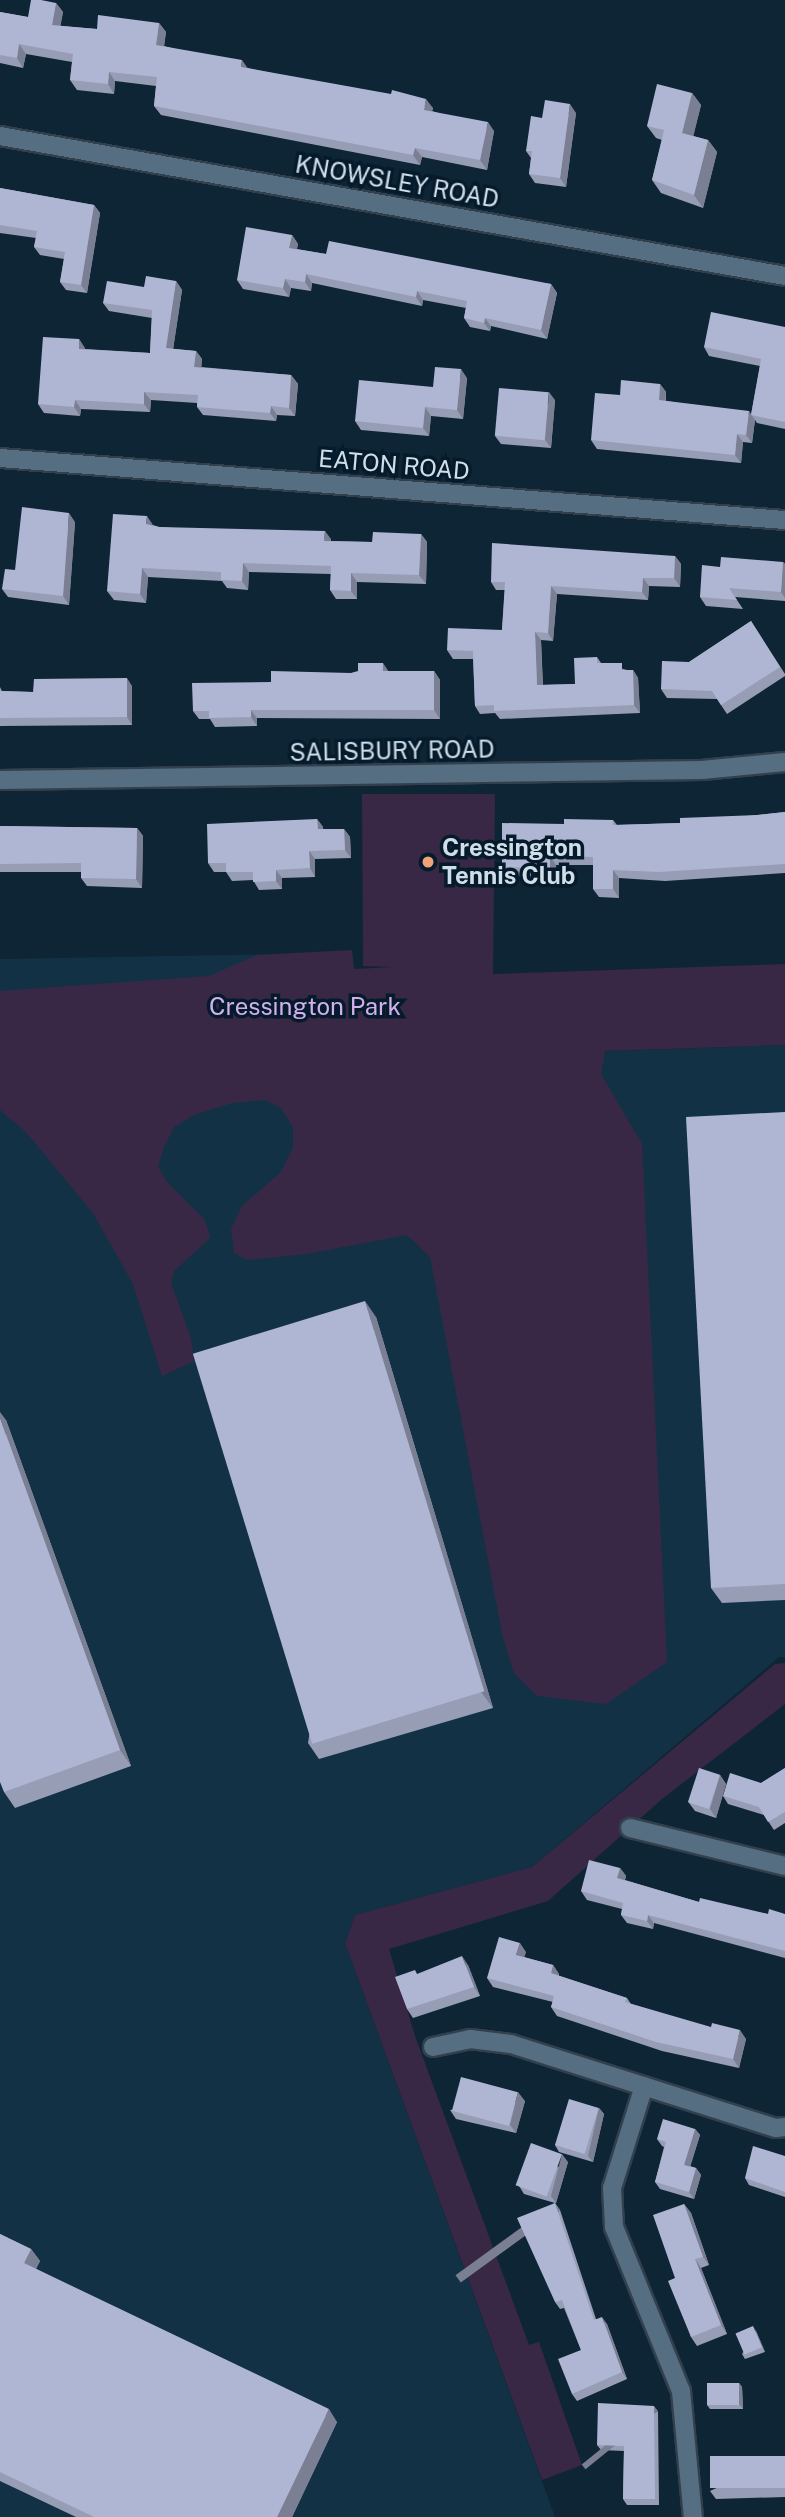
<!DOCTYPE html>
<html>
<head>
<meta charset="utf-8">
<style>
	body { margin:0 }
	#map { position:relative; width:785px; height:2517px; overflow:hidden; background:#0e2536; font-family:"Public Sans",sans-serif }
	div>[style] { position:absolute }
	.built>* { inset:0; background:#133145 }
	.green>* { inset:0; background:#382846 }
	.roads { filter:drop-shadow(2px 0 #32404e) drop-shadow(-2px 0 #32404e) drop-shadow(0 2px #32404e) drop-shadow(0 -2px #32404e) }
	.street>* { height:18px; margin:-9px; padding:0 9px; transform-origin:9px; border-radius:9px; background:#556e82 }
	.wall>* { inset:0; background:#969db5 }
	.shaded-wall>* { inset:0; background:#7a7f94; transform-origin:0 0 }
	.building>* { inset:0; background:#afb6d3; transform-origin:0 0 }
	.dots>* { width:19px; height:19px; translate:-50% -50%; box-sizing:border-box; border:4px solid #051b2c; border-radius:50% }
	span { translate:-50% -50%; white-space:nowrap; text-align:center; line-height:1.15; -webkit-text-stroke:7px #051b2c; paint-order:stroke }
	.street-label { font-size:24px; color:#d0dee9 }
	.poi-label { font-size:24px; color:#d0dee9; font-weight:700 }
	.left { translate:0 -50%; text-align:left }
	.park-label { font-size:24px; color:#d1b0ed }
</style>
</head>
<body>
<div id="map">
	<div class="built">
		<div style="clip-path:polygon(282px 954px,419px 1058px,785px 1045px,785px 1657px,779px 1657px,532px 1867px,355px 1915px,345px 1943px,555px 2517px,0 2517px,0 959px)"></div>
	</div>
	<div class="green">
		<div style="clip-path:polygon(362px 794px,495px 794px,493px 974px,785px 964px,785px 1045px,605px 1051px,601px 1074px,642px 1144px,667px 1662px,606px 1704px,537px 1696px,514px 1673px,503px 1638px,430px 1257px,407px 1235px,306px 1254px,247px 1260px,234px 1253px,231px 1229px,242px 1206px,280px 1173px,293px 1148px,293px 1127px,281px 1108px,265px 1100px,232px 1103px,194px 1115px,174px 1127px,164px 1147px,158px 1166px,166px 1181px,205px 1220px,210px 1238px,174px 1271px,171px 1283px,191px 1338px,194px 1361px,162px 1376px,133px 1284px,93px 1213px,26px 1132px,0 1110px,0 991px,209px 976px,257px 955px,352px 950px,354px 969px,393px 967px,363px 966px)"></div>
		<div style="clip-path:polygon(785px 1663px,785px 1704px,662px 1799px,548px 1901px,389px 1949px,415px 2036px,529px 2345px,539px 2342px,582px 2465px,542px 2480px,345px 1943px,355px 1915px,532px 1867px,775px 1664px)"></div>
	</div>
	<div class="roads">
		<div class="street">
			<div style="left:0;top:136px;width:797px;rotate:10.11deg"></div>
			<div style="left:0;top:458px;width:787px;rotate:4.52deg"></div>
			<div style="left:0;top:780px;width:702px;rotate:-0.82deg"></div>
			<div style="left:702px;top:770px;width:83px;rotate:-5.5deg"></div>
			<div style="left:630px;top:1828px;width:160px;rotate:13.8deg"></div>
			<div style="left:433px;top:2047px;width:38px;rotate:-12deg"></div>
			<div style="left:470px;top:2039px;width:41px;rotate:7deg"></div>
			<div style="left:511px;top:2044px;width:278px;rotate:17.6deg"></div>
			<div style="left:776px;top:2128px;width:9px;rotate:-6deg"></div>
			<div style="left:644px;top:2086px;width:107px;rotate:107.4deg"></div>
			<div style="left:612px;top:2188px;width:39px;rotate:87deg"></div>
			<div style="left:614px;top:2227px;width:177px;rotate:67.8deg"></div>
			<div style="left:681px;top:2391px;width:127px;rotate:84.6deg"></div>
		</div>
	</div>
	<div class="wall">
		<div style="clip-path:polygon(56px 3px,63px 12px,60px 26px,97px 29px,159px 23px,166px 32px,164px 46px,248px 68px,433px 108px,432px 111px,494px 131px,487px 170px,422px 157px,420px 165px,161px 115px,154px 106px,156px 86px,115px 81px,114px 94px,77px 90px,70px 80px,72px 62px,26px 54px,23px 68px,0 63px,0 12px,28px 17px)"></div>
		<div style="clip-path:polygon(692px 93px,701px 105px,693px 136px,708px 140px,717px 152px,703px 208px,661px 193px,652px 180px,662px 140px,656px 138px,647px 126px)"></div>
		<div style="clip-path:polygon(576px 113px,566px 187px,535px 183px,529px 174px,531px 158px,526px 151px,542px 118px)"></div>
		<div style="clip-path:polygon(0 188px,94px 205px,100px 213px,87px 293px,66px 290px,60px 282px,64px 259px,40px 255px,34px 247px,36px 238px,0 233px)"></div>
		<div style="clip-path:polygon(292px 235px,298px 244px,297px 249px,326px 254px,551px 284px,557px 293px,547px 339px,491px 326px,490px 331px,470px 327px,464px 318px,466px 308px,423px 300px,422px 306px,312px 283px,311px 291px,291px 288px,289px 297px,243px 289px,237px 280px)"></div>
		<div style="clip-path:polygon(176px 281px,182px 290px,173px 349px,196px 351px,202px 359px,201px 367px,291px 375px,298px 384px,295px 416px,277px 415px,276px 421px,203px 415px,197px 407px,197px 403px,151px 400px,150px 412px,81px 409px,80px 416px,44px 413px,38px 404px,79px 339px,85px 349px,150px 353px,152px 318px,109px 311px,103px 303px,144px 287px)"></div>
		<div style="clip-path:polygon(785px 327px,785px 429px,757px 423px,755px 420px,752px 443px,743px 442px,741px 463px,597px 449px,591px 440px,620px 395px,660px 384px,666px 392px,666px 401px,751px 415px,760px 366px,709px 356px,704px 347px)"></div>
		<div style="clip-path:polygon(467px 378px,463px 419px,431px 416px,429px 436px,361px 430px,355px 421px,433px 387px)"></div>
		<div style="clip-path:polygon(555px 400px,551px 448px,501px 444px,495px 436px)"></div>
		<div style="clip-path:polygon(75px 522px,69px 605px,8px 597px,2px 589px,15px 570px)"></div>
		<div style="clip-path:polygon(153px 525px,159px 527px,331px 539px,331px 541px,372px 542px,421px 534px,427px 542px,426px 584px,357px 582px,357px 599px,336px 599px,330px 590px,331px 574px,249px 572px,248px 590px,227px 588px,222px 581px,148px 577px,146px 603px,114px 600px,107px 591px)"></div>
		<div style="clip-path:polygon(675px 556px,681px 564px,680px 587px,649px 586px,648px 600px,557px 594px,553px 641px,541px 640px,543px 685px,575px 684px,597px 657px,601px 663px,627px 670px,633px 670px,638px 678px,640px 713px,500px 719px,495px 713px,480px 714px,475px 706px,473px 659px,453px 659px,447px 650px,502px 630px,505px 590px,496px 590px,491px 582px)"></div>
		<div style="clip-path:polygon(783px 562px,785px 564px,785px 601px,735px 597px,743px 609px,706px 606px,700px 597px,720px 567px)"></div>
		<div style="clip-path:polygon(751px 621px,785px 674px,785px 676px,727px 714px,717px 699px,667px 698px,661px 689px,689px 662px)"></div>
		<div style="clip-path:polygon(389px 671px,434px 671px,440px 680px,440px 719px,257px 718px,257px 726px,215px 727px,210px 719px,199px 719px,193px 711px,271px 682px,351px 673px)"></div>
		<div style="clip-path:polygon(132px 686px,132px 725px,0 726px,0 687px,2px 691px,33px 692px)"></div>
		<div style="clip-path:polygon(785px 812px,785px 873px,665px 881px,619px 878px,619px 898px,599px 897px,593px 889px,593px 865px,556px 865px,556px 877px,508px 876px,502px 867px,564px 824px,613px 820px,617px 825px,680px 823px)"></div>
		<div style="clip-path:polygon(317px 819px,323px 827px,323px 829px,344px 829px,350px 837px,351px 858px,315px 859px,315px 877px,282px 878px,282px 889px,259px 890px,253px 880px,232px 881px,226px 872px,214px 872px,208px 863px)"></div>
		<div style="clip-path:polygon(0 826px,137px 828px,143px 836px,142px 888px,87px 886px,81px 878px,81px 872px,0 872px)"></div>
		<div style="clip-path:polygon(785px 1112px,785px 1600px,722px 1603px,711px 1588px)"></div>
		<div style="clip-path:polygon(376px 1317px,493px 1708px,319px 1759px,308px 1743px)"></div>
		<div style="clip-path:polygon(6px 1420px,131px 1766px,15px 1808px,4px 1792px)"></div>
		<div style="clip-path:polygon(785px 1768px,785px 1823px,774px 1830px,764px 1815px,728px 1804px,723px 1796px,761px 1783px)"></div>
		<div style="clip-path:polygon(720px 1775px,726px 1784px,716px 1818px,695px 1811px,689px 1803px)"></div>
		<div style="clip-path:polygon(620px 1868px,626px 1876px,625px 1880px,699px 1902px,768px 1914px,785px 1914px,785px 1958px,654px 1923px,653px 1929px,627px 1923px,621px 1915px,622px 1909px,587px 1900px,581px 1891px)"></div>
		<div style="clip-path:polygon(526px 1952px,524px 1957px,553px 1965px,559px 1974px,559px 1976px,627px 1998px,631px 2004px,746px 2039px,739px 2068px,662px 2051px,557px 2016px,551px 2007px,553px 2002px,493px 1987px,487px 1978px)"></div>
		<div style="clip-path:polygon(468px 1965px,480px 1996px,413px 2018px,407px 2009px,418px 1974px)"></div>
		<div style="clip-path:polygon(525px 2101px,516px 2133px,456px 2119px,450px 2110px)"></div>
		<div style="clip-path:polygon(599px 2108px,604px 2114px,593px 2162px,559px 2152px,555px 2145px)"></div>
		<div style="clip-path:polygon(695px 2129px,700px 2135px,690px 2166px,696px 2168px,701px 2175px,694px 2199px,660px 2189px,655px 2182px,664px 2147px,662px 2146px,657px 2139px)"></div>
		<div style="clip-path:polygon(785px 2156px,785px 2197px,749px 2185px,745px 2178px)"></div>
		<div style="clip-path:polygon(568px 2162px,556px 2203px,555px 2203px,560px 2210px,596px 2319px,607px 2324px,627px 2379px,577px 2401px,572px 2394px,581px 2350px,564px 2308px,560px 2309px,555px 2302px,555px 2203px,524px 2194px,519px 2186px)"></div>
		<div style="clip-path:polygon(684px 2204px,691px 2213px,709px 2265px,701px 2268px,727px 2334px,697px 2346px,691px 2337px,675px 2278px)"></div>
		<div style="clip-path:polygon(0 2234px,31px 2249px,40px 2261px,36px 2269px,337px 2422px,292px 2517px,76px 2517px,0 2481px)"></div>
		<div style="clip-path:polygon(756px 2331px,765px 2352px,745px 2359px,742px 2354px)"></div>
		<div style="clip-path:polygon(739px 2383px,742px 2387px,743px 2409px,710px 2409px,707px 2405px)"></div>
		<div style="clip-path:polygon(658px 2411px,659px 2505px,627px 2505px,623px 2499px,624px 2451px,601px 2450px,597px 2445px)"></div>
		<div style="clip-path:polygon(785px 2456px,785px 2497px,716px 2499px,710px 2491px)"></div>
	</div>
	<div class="shaded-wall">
		<div style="clip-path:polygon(56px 3px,63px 12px,59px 35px,52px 25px)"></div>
		<div style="clip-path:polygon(159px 23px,166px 32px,163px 54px,156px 45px)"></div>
		<div style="clip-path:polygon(19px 44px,26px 54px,23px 68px,17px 58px)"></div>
		<div style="clip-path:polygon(242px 60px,249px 70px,241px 67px)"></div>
		<div style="clip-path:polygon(109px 72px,115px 81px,114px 94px,108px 84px)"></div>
		<div style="clip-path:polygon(692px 93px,701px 105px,691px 146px,682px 133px)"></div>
		<div style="clip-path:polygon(426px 99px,433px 108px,430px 119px,424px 110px)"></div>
		<div style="clip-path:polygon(570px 104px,576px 113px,566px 187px,560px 178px)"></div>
		<div style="clip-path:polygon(488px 122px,494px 131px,487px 170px,480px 160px)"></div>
		<div style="clip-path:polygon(708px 140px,717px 152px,703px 208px,694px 195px)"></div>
		<div style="clip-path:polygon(415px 148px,422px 157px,420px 165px,413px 155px)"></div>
		<div style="clip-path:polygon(94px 205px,100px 213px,87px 293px,81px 285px)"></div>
		<div style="clip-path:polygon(292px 235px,298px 244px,295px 256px,289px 248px)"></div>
		<div style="clip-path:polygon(306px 274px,312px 283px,311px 291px,305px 282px)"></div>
		<div style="clip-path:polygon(285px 279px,291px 288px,289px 297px,283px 288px)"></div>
		<div style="clip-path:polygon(176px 281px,182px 290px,172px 357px,166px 348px)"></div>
		<div style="clip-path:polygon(551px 284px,557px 293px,547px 339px,541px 330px)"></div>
		<div style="clip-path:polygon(417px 291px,423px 300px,422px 306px,416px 297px)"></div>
		<div style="clip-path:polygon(485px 318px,491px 326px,490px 331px,484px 323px)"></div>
		<div style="clip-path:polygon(79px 339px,85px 348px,85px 357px,79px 349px)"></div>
		<div style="clip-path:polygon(196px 351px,202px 359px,201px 375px,194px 367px)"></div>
		<div style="clip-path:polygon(461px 369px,467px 378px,463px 419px,457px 410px)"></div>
		<div style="clip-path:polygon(291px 375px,298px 384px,295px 416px,289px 408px)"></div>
		<div style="clip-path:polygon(660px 384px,666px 392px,665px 409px,659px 400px)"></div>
		<div style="clip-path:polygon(144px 392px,151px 400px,150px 412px,144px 404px)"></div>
		<div style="clip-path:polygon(549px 392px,555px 400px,551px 448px,545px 440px)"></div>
		<div style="clip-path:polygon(75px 400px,81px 409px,80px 416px,74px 407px)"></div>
		<div style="clip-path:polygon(271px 406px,277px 415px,276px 421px,270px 413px)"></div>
		<div style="clip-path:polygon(425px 407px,431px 416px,429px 436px,423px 428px)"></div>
		<div style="clip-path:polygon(749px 411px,755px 420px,752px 443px,746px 435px)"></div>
		<div style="clip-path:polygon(737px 434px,743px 442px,741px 463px,735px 455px)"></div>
		<div style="clip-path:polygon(69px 513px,75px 522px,69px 605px,63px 596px)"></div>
		<div style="clip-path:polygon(147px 516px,153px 525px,152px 533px,146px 524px)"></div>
		<div style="clip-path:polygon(325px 531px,331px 539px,330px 549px,324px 541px)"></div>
		<div style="clip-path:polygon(421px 534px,427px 542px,426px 584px,419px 575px)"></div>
		<div style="clip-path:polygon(675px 556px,681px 564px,680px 587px,674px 578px)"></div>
		<div style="clip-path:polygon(783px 562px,785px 564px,785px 598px,781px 592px)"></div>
		<div style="clip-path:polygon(243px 563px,249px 572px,248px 590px,242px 581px)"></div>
		<div style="clip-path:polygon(142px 568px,148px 577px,146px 603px,140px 594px)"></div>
		<div style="clip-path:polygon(351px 573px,357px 582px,357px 599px,351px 591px)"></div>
		<div style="clip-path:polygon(643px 578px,649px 586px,648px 600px,642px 592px)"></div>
		<div style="clip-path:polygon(551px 586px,557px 594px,553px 641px,548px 633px)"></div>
		<div style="clip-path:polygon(535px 632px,541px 640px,543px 694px,537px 685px)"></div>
		<div style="clip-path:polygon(383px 663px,389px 672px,383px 671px)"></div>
		<div style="clip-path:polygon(633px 670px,638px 678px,640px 713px,634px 705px)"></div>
		<div style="clip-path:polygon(434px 671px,440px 680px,440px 719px,434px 710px)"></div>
		<div style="clip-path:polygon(127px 678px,132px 686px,132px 725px,127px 717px)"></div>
		<div style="clip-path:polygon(251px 710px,257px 718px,257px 726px,251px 717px)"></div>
		<div style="clip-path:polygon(317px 819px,323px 827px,324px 838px,318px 829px)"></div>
		<div style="clip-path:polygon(137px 828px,143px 836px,142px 888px,136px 879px)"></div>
		<div style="clip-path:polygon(344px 829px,350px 837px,351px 858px,345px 850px)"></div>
		<div style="clip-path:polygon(309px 851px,315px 859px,315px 877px,310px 868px)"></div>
		<div style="clip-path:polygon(550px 856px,556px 865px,556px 877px,550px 868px)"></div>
		<div style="clip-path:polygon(276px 870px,282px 878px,282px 889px,276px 881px)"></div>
		<div style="clip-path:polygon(613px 870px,619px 878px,619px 898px,613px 889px)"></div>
		<div style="clip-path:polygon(365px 1301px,376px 1317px,493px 1708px,481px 1692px)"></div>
		<div style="clip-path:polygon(0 1412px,6px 1420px,131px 1766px,120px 1750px,0 1418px)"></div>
		<div style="clip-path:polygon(720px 1775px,726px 1784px,716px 1818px,710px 1809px)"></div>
		<div style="clip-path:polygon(620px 1868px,626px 1876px,623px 1887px,617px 1878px)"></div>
		<div style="clip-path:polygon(648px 1915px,654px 1923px,653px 1929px,647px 1921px)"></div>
		<div style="clip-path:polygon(520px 1943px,526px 1952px,522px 1964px,516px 1955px)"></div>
		<div style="clip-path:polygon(462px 1956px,468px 1965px,480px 1996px,474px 1987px)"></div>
		<div style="clip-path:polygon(553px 1965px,559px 1974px,557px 1982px,551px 1973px)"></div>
		<div style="clip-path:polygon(740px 2030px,746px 2039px,739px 2068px,733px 2059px)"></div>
		<div style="clip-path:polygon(518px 2092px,525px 2101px,516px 2133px,510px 2125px)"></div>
		<div style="clip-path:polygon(599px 2108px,604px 2114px,593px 2162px,588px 2156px)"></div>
		<div style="clip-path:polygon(695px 2129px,700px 2135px,689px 2171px,684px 2165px)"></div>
		<div style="clip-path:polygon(562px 2154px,568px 2162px,556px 2203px,551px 2196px)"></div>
		<div style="clip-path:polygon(696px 2168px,701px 2175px,694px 2199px,689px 2192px)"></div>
		<div style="left:555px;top:2203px;width:9px;height:123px;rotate:54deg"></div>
		<div style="clip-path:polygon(684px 2204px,691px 2213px,709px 2265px,703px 2257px)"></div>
		<div style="clip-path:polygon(31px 2249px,40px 2261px,32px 2276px,24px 2263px)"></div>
		<div style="clip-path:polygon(695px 2259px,701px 2268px,727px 2334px,721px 2325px)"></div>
		<div style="clip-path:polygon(602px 2317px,607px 2324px,627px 2379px,622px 2372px)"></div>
		<div style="clip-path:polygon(753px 2326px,756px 2331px,765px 2352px,762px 2347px)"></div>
		<div style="clip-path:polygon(739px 2383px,742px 2387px,743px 2409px,739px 2404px)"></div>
		<div style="left:654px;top:2406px;width:6px;height:93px;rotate:51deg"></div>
		<div style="clip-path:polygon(329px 2409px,337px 2422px,292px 2517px,277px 2517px)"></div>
	</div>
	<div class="building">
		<div style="clip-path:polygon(31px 0,41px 0,56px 3px,52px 25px,97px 29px,98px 15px,159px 23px,156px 45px,242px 60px,241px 67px,391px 94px,392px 90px,426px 99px,424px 110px,488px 122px,480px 160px,415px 148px,413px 155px,154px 106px,157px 77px,109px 72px,108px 84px,70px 80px,73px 54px,19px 44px,17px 58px,0 55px,0 12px,28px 17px)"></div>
		<div style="clip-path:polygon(657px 84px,692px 93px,682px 133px,708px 140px,694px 195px,652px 180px,664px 130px,647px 126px)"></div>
		<div style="clip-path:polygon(545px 100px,570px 104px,560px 178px,529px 174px,532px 151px,526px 151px,531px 116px,542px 118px)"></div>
		<div style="clip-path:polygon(0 188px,94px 205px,81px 285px,60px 282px,65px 252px,34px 247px,37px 231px,0 225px)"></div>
		<div style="clip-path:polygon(246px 227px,292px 235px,289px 248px,326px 254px,329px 241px,551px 284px,541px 330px,485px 318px,484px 323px,464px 318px,467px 301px,417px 291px,416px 297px,306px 274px,305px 282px,285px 279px,283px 288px,237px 280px)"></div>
		<div style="clip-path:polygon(146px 276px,176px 281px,166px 348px,196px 351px,194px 367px,291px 375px,289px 408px,271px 406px,270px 413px,197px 407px,198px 395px,144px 392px,144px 404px,75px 400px,74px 407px,38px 404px,43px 337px,79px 339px,79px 349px,150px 353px,152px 310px,103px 303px,107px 281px,144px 287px)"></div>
		<div style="clip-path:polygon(711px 312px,785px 327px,785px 422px,751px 415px,761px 359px,704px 347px)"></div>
		<div style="clip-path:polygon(435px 367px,461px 369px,457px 410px,425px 407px,423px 428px,355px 421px,359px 380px,433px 387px)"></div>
		<div style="clip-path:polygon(621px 380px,660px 384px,659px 400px,749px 411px,746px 435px,737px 434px,735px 455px,591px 440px,595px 393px,620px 395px)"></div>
		<div style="left:499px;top:388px;width:50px;height:48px;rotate:5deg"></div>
		<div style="clip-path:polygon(22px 507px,69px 513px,63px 596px,2px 589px,5px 569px,15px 570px)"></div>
		<div style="clip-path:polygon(113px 514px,147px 516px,146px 524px,159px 527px,325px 531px,324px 541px,372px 542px,373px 532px,421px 534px,419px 575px,351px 573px,351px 591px,330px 590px,331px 566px,243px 563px,242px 581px,221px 580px,221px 572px,142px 568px,140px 594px,107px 591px)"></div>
		<div style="clip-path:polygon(492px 543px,675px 556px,674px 578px,643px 578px,642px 592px,551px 586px,548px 633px,535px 632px,537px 685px,575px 684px,574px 658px,597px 657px,597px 663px,622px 663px,622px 670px,633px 670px,634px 705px,494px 711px,494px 705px,475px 706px,473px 651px,447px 650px,448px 628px,502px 630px,505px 582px,491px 582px)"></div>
		<div style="clip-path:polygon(721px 557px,783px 562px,781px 592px,729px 588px,737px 600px,700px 597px,702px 565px,720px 567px)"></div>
		<div style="clip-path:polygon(751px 621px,780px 667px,721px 705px,712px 691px,661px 689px,662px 661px,689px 662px)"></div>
		<div style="clip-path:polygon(358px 663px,383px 663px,383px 671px,434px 671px,434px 710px,251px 710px,251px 717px,209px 718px,209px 711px,193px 711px,192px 683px,271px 682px,271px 671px,351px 673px,358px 671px)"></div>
		<div style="clip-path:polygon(127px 678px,127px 717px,0 718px,0 691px,33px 692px,34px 679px)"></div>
		<div style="clip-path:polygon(785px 812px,785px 864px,659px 872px,613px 870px,613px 889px,593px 889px,593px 857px,550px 856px,550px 868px,502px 867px,502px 823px,564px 824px,564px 819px,613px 820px,613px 825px,680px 823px,680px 818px,758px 815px)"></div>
		<div style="clip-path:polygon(317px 819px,318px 829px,344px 829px,345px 850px,309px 851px,310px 868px,276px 870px,276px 881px,253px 882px,253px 872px,226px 872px,226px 863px,208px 863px,207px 824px)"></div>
		<div style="clip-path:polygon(0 826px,137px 828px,136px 879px,81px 878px,81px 863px,0 864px)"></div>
		<div style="clip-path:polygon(785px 1112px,785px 1584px,711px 1588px,686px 1117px)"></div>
		<div style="left:365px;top:1301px;width:408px;height:180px;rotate:73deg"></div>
		<div style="clip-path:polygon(0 1418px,120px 1750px,4px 1792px,0 1782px)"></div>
		<div style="left:699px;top:1768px;width:22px;height:36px;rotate:18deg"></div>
		<div style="clip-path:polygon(785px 1768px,785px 1812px,768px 1822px,759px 1807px,723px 1796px,730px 1773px,761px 1783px)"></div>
		<div style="clip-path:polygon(589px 1860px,620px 1868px,617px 1878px,699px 1902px,700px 1898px,768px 1914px,769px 1909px,785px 1914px,785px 1951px,648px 1915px,647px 1921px,621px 1915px,623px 1903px,581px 1891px)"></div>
		<div style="clip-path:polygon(499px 1937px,520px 1943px,516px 1955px,553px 1965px,551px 1973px,627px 1998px,625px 2002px,711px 2027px,712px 2023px,740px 2030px,733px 2059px,656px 2042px,551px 2007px,554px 1996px,487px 1978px)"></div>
		<div style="clip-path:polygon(462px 1956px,474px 1987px,407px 2009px,395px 1977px,415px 1970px,417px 1974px)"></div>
		<div style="left:461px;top:2077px;width:59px;height:35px;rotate:15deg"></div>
		<div style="left:569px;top:2099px;width:31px;height:48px;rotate:17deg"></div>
		<div style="clip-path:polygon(663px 2119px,695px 2129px,684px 2165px,696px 2168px,689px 2192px,655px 2182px,666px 2142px,657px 2139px)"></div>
		<div style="left:531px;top:2143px;width:33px;height:45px;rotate:20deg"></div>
		<div style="clip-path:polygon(753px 2146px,785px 2156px,785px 2192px,745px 2178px)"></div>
		<div style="clip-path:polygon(555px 2203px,594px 2320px,602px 2317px,622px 2372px,572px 2394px,558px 2359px,581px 2350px,562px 2300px,555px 2302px,517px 2218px)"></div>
		<div style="clip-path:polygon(684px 2204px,703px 2257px,695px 2259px,721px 2325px,691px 2337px,668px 2281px,675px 2278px,653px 2215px)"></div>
		<div style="clip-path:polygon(0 2234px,31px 2249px,24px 2263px,329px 2409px,277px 2517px,94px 2517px,0 2472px)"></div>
		<div style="left:753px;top:2326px;width:23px;height:19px;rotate:67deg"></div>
		<div style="left:707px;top:2383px;width:32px;height:22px"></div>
		<div style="clip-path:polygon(598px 2403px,654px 2406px,655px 2499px,623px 2499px,624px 2446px,597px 2445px)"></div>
		<div style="left:785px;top:2456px;width:32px;height:75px;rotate:90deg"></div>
	</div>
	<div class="dots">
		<div style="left:428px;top:862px;background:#f0a279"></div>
	</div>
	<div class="street-label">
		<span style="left:397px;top:182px;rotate:10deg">KNOWSLEY ROAD</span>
		<span style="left:394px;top:465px;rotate:5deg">EATON ROAD</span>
		<span style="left:392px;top:751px;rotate:-1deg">SALISBURY ROAD</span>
	</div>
	<div class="poi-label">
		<span class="left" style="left:442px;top:862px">Cressington<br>Tennis Club</span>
	</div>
	<div class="park-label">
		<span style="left:305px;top:1007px">Cressington Park</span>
	</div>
</div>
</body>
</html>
